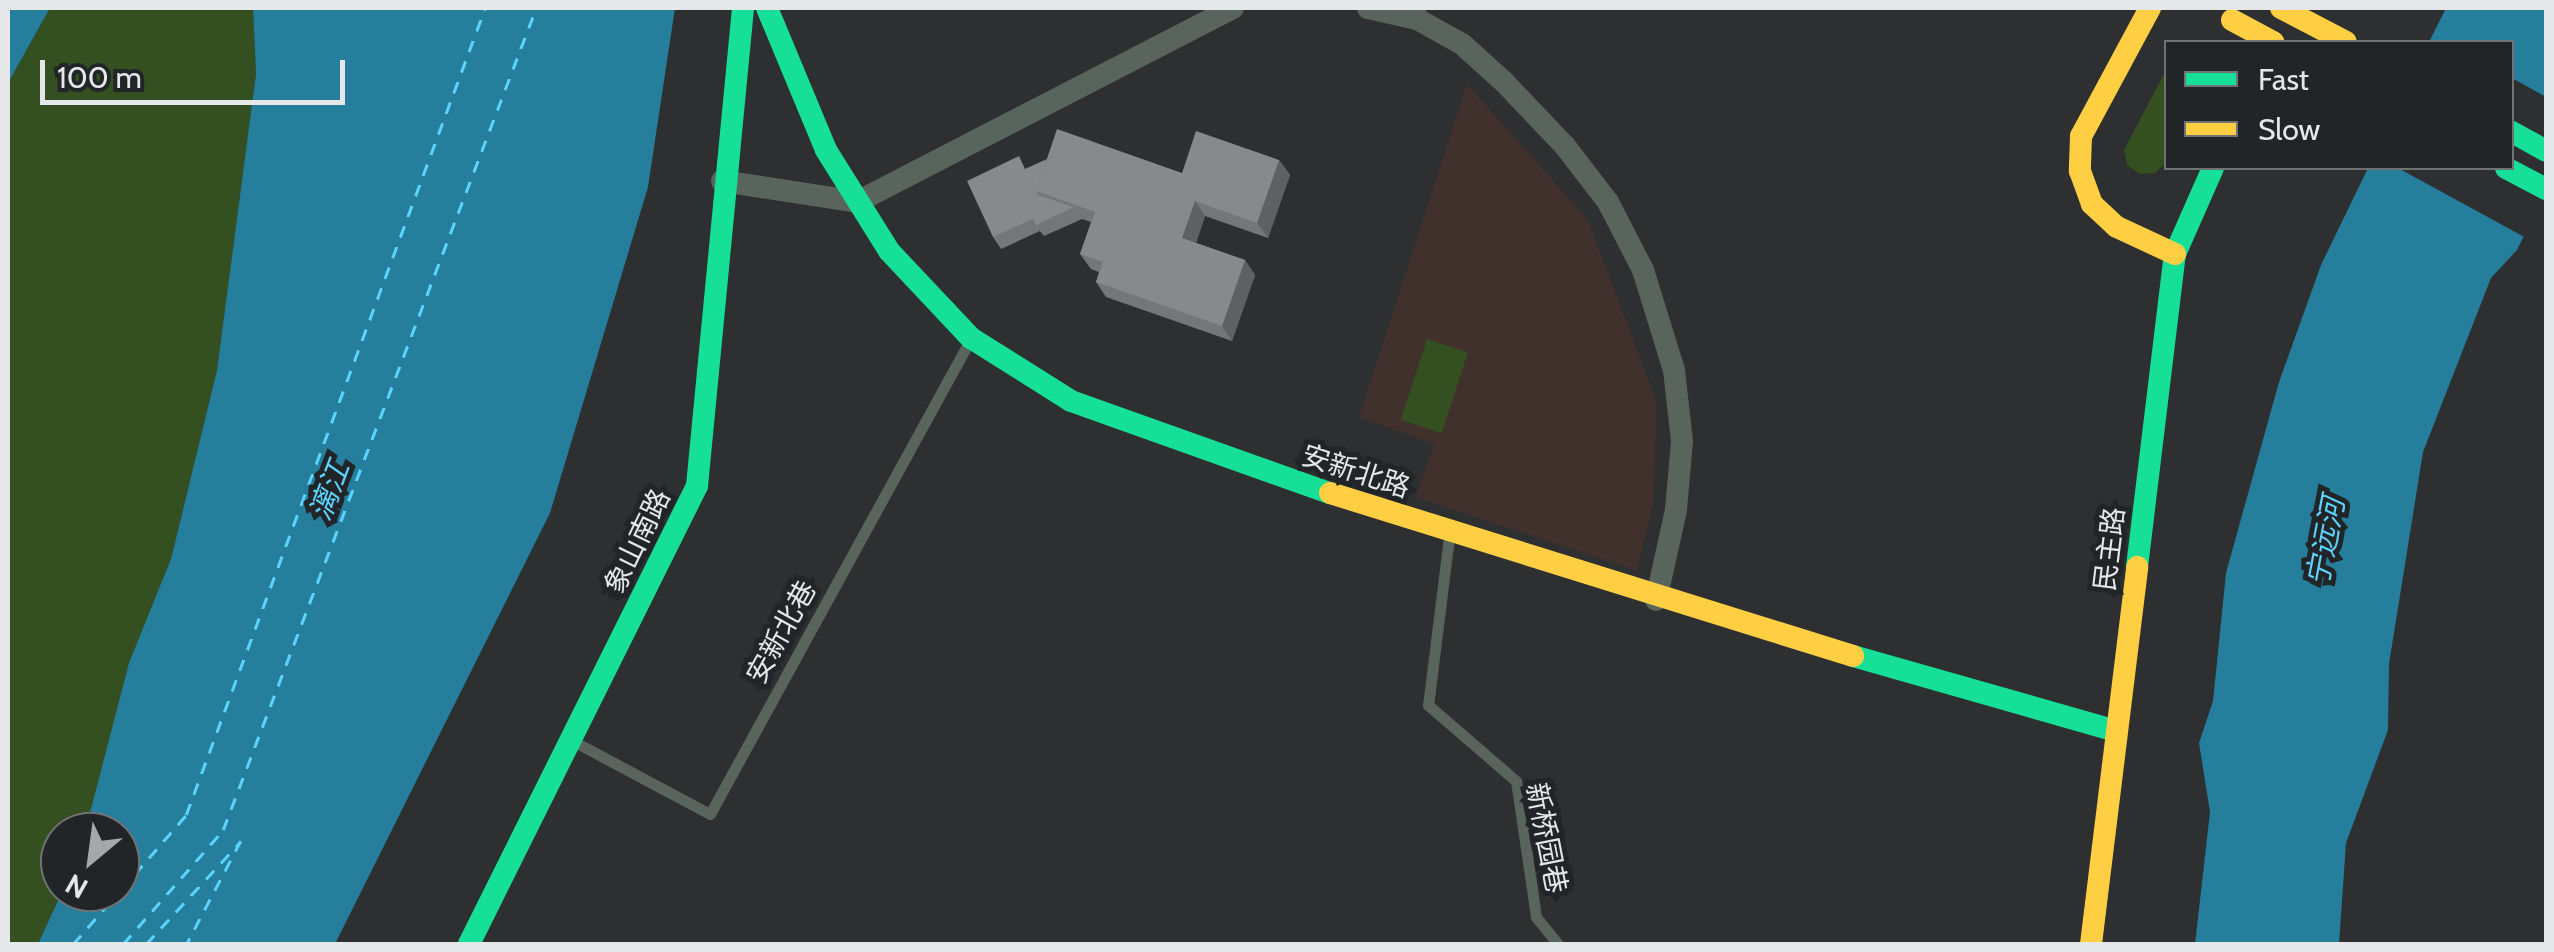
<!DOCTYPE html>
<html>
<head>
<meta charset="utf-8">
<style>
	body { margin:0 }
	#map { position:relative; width:2554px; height:952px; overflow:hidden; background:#2d2f30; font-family:Cabin,"Noto Sans SC",sans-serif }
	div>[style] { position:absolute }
	.education>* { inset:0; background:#41312c }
	.green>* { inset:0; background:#345020; transform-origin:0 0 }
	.water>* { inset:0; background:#257e9b }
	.pier>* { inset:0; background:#2d2f30 }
	.ferry>* { height:2.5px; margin-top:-1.25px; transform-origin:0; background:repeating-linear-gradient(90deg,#5bd3ff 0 12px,transparent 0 22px) }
	.lane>* { height:11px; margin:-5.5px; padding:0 5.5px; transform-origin:5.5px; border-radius:5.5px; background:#58645c }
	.street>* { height:22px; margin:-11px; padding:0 11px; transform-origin:11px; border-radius:11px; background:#58645c }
	.fast>* { height:22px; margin:-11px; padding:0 11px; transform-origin:11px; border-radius:11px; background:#16e098 }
	.slow>* { height:22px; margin:-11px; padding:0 11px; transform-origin:11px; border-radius:11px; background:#ffcf43 }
	.slow-bridge>* { height:22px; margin:-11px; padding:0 11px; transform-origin:11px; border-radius:11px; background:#ffcf43 }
	.wall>* { inset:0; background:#747677 }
	.shaded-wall>* { inset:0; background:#5e6061 }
	.building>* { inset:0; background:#87898a }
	span { translate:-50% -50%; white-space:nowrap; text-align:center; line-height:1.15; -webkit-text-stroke:10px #222528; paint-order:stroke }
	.street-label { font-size:28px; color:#e5e7e8 }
	.water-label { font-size:30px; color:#5bd3ff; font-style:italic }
	.frame { position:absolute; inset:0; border:10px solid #e5e7e8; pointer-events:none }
	.legend { position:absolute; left:2164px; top:40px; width:350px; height:130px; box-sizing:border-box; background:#222528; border:2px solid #707375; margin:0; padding:12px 18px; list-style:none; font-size:30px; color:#e5e7e8 }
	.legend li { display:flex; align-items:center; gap:20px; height:50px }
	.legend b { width:50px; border:2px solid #707375 }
	.north { position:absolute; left:40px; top:812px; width:100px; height:100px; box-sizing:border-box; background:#222528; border:2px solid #707375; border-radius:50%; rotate:209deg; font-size:28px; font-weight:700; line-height:40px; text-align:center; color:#e5e7e8 }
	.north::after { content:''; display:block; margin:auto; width:35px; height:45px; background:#a5a7a8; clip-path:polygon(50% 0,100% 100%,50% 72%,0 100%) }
	.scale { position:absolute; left:40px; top:60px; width:305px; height:45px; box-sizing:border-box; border:5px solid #e5e7e8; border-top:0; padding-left:12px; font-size:30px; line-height:35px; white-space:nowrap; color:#e5e7e8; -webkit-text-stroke:8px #222528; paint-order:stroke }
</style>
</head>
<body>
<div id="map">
	<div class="education">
		<div style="clip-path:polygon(1467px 84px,1588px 220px,1657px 403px,1653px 504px,1637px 571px,1416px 497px,1434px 444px,1359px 417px)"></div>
	</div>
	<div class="green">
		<div style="clip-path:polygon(50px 8px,253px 8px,256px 74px,217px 370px,171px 559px,85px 832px,60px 832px,62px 892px,38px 944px,8px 944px,8px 83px)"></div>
		<div style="clip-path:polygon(2166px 70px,2166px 163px,2155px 173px,2140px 174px,2127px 165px,2124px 150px)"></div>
		<div style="left:1427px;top:339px;width:43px;height:85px;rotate:18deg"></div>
	</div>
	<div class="water">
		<div style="clip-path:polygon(8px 8px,50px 8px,8px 83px)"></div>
		<div style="clip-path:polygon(253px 8px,675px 8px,648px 187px,550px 513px,335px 944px,38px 944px,62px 892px,120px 892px,120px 832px,85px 832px,129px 663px,171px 559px,217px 370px,256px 74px)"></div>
		<div style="clip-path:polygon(2446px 8px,2546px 8px,2546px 191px,2517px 250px,2491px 278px,2423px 452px,2389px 664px,2388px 730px,2346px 843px,2339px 944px,2195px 944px,2210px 812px,2199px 743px,2213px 701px,2226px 573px,2279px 382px,2321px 265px,2368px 168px,2512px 168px,2512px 42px,2429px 42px)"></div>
	</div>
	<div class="pier">
		<div style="clip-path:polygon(2512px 78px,2546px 97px,2546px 202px,2528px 239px,2398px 168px,2512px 168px)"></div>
	</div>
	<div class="ferry">
		<div style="left:120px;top:891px;width:101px;rotate:-49deg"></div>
		<div style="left:186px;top:815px;width:861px;rotate:-69.67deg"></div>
		<div style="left:73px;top:944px;width:69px;rotate:-48.5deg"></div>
		<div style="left:123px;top:944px;width:152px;rotate:-48.7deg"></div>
		<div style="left:223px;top:830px;width:880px;rotate:-69.15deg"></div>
		<div style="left:146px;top:944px;width:140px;rotate:-47.3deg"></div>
		<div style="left:241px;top:841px;width:116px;rotate:117.7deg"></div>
	</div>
	<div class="lane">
		<div style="left:1449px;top:537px;width:169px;rotate:97.1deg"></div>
		<div style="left:1428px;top:705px;width:116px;rotate:40.8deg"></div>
		<div style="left:1516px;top:781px;width:137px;rotate:81.6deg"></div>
		<div style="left:1536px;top:917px;width:35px;rotate:51deg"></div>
		<div style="left:573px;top:741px;width:155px;rotate:28.1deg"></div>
		<div style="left:710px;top:814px;width:538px;rotate:-61.25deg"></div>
	</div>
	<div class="street">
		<div style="left:1368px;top:8px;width:50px;rotate:12.7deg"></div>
		<div style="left:1414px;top:8px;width:11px;rotate:75deg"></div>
		<div style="left:1417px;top:19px;width:51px;rotate:29.1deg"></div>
		<div style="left:1462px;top:44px;width:57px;rotate:42.1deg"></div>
		<div style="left:1504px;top:82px;width:88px;rotate:46.4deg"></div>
		<div style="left:1565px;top:146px;width:71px;rotate:52.5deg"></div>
		<div style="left:1608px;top:202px;width:76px;rotate:62.8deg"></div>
		<div style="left:1643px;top:270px;width:105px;rotate:72.8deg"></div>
		<div style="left:1674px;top:370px;width:71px;rotate:83.6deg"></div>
		<div style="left:1682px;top:441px;width:69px;rotate:95deg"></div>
		<div style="left:1676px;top:510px;width:92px;rotate:102.5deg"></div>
		<div style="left:722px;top:181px;width:137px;rotate:8.8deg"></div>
		<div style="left:857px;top:202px;width:423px;rotate:-27.3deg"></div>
	</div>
	<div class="fast">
		<div style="left:767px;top:8px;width:154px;rotate:67.4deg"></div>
		<div style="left:826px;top:150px;width:119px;rotate:58deg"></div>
		<div style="left:889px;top:251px;width:120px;rotate:46.7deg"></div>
		<div style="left:971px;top:338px;width:118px;rotate:32.2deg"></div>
		<div style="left:1071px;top:401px;width:275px;rotate:19.6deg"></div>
		<div style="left:2512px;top:132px;width:39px;rotate:29deg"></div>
		<div style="left:2506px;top:168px;width:45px;rotate:27.7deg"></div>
		<div style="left:2137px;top:567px;width:315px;rotate:-83.1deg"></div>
		<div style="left:2175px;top:254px;width:94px;rotate:-66.2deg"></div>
		<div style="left:1853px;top:656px;width:274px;rotate:15.9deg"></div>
		<div style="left:469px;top:944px;width:512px;rotate:-63.54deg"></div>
		<div style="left:697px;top:486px;width:480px;rotate:-84.5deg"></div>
	</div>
	<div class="slow">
		<div style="left:2150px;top:8px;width:145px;rotate:118.3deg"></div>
		<div style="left:2081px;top:136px;width:35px;rotate:92deg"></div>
		<div style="left:2080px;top:171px;width:35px;rotate:70deg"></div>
		<div style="left:2092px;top:204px;width:34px;rotate:43deg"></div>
		<div style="left:2117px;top:227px;width:64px;rotate:25deg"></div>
		<div style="left:1330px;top:493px;width:548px;rotate:17.31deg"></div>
		<div style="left:2091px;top:944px;width:380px;rotate:-83deg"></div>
	</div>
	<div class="slow-bridge">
		<div style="left:2281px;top:8px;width:73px;rotate:27.6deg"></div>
		<div style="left:2232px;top:20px;width:47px;rotate:28.2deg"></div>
	</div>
	<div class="wall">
		<div style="clip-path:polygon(1279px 160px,1290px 175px,1268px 238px,1205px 216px,1196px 243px,1245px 260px,1255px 275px,1232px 341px,1106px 297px,1096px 282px,1099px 272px,1091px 269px,1080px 254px,1091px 222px,1082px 219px,1044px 236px,1040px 231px,1001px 249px,993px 237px,1027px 168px,1182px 173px)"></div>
	</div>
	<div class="shaded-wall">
		<div style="clip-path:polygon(1279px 160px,1290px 175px,1268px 238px,1257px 223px)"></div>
		<div style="clip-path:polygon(1195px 201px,1205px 216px,1192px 253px,1182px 238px)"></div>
		<div style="clip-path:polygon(1245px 260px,1255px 275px,1232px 341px,1222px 326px)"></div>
	</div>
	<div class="building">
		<div style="clip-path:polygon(1057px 129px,1182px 173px,1196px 131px,1279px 160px,1257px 223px,1195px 201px,1182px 238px,1245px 260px,1222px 326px,1096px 282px,1103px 262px,1080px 254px,1095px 212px,1036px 191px)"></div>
		<div style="clip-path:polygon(1019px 156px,1025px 169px,1047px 159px,1036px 191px,1038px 195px,1074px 207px,1036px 225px,1033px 219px,993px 237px,967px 181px)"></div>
	</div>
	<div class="street-label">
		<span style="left:1356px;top:471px;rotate:18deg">安新北路</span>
		<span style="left:637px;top:541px;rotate:-64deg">象山南路</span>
		<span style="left:2109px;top:549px;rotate:-83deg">民主路</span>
		<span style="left:781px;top:632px;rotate:-61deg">安新北巷</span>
		<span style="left:1547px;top:838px;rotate:79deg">新桥园巷</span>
	</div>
	<div class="water-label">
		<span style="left:330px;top:491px;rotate:-69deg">漓江</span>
		<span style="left:2326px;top:542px;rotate:-79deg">宁远河</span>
	</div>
	<div class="frame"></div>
	<ul class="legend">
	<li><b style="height:12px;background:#16e098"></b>Fast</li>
	<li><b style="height:12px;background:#ffcf43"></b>Slow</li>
	</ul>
	<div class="north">N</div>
	<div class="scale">100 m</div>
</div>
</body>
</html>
